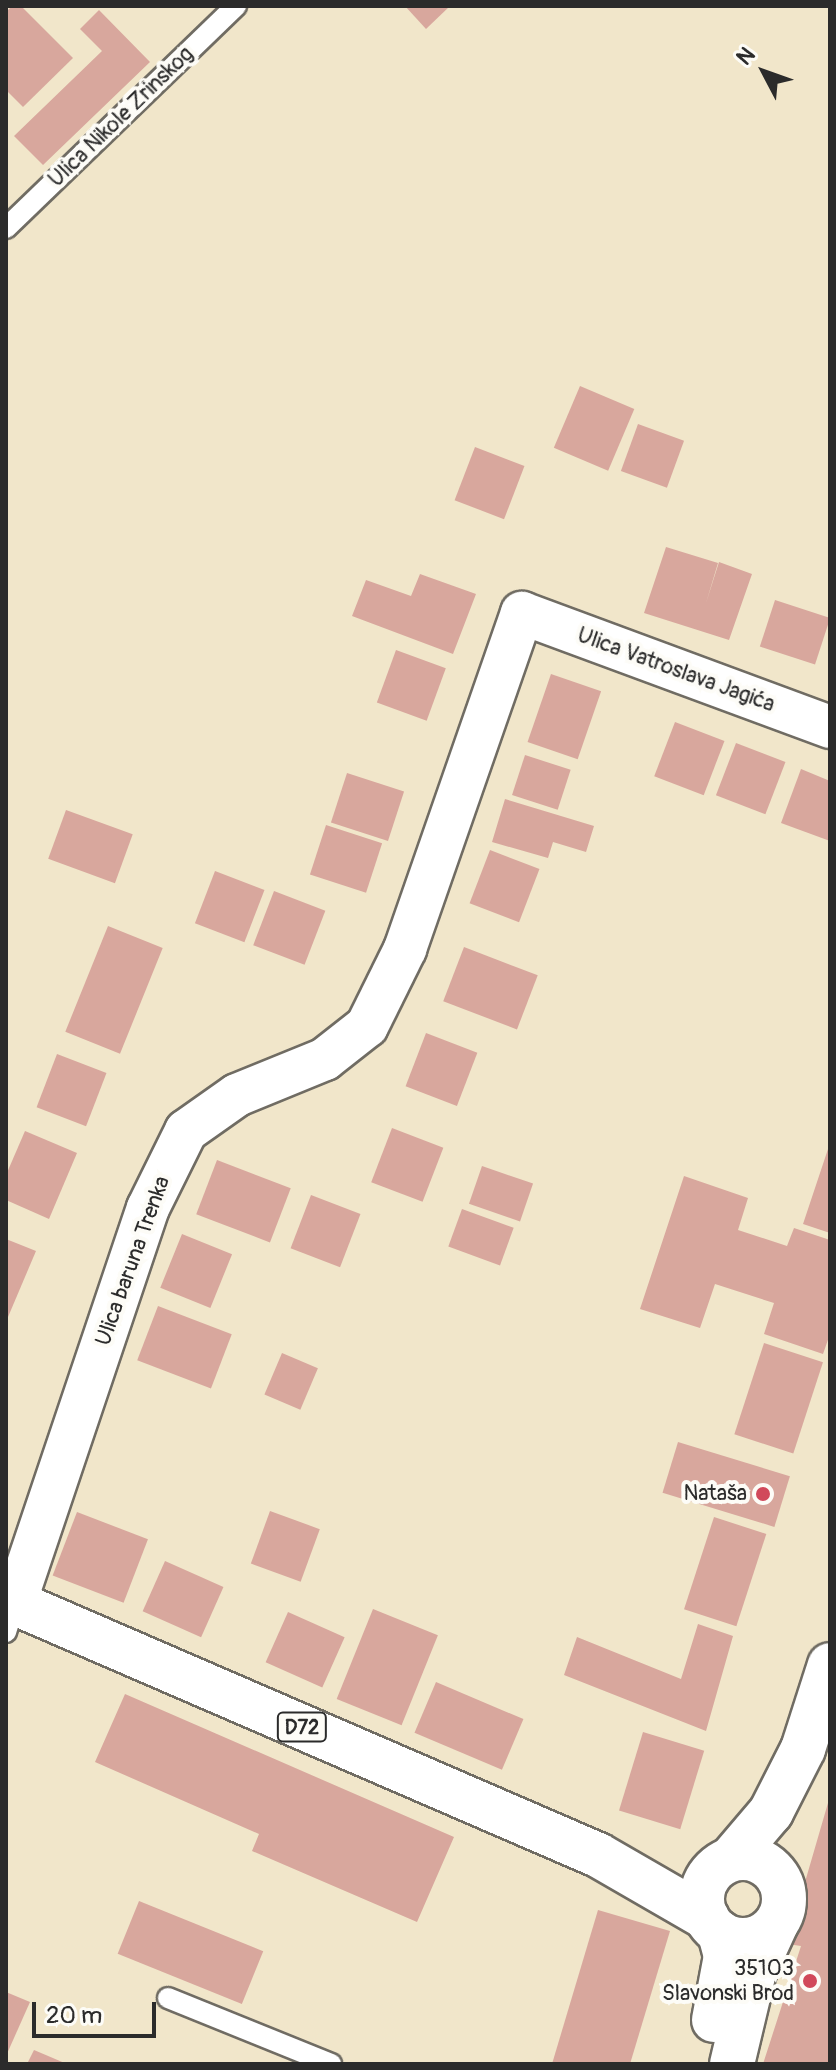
<!DOCTYPE html>
<html>
<head>
<meta charset="utf-8">
<style>
	body { margin:0 }
	#map { position:relative; width:836px; height:2070px; overflow:hidden; background:#f1e6ca; font-family:Pangolin,sans-serif }
	div>[style] { position:absolute }
	.building>* { inset:0; background:#d8a79d; transform-origin:0 0 }
	.roads { filter:drop-shadow(2px 0 #706c63) drop-shadow(-2px 0 #706c63) drop-shadow(0 2px #706c63) drop-shadow(0 -2px #706c63) }
	.lane>* { height:20px; margin:-10px; padding:0 10px; transform-origin:10px; border-radius:10px; background:#fff }
	.street>* { height:42px; margin:-21px; padding:0 21px; transform-origin:21px; border-radius:21px; background:#fff }
	.secondary>* { height:44px; margin:-22px; padding:0 22px; transform-origin:22px; border-radius:22px; background:#fff }
	.primary>* { height:44px; margin:-22px; padding:0 22px; transform-origin:22px; border-radius:22px; background:#fff }
	.primary>.ring { margin:-22px; padding:0; box-sizing:content-box; background:none; border:44px solid #fff; border-radius:50% }
	.dots>* { width:22px; height:22px; translate:-50% -50%; box-sizing:border-box; border:4px solid #fdfcf7; border-radius:50% }
	span { translate:-50% -50%; white-space:nowrap; text-align:center; line-height:1.15; -webkit-text-stroke:8px #fdfcf7; paint-order:stroke }
	.shield-label span { padding:2px 6px; background:#fdfcf7; border:2px solid; border-radius:6px; -webkit-text-stroke-width:0 }
	.shield-label { font-size:20px; color:#2b2b2b; font-weight:700 }
	.street-label { font-size:22px; color:#2b2b2b }
	.poi-label { font-size:22px; color:#2b2b2b }
	.right { translate:-100% -50%; text-align:right }
	.frame { position:absolute; inset:0; border:8px solid #2b2b2b; pointer-events:none }
	.north { position:absolute; left:724px; top:32px; width:80px; height:80px; -webkit-text-stroke:6px #fdfcf7; paint-order:stroke; rotate:311deg; font-size:22px; font-weight:700; line-height:32px; text-align:center; color:#2b2b2b }
	.north::after { content:''; display:block; margin:auto; width:28px; height:36px; background:#2b2b2b; clip-path:polygon(50% 0,100% 100%,50% 72%,0 100%) }
	.scale { position:absolute; left:32px; top:2002px; width:124px; height:36px; box-sizing:border-box; border:4px solid #2b2b2b; border-top:0; padding-left:10px; font-size:24px; line-height:28px; white-space:nowrap; color:#2b2b2b; -webkit-text-stroke:6px #fdfcf7; paint-order:stroke }
</style>
</head>
<body>
<div id="map">
	<div class="building">
		<div style="clip-path:polygon(12px 6px,21px 6px,73px 58px,23px 107px,6px 90px,6px 12px)"></div>
		<div style="clip-path:polygon(405px 6px,450px 6px,426px 29px)"></div>
		<div style="clip-path:polygon(99px 10px,150px 62px,43px 165px,14px 136px,102px 51px,80px 29px)"></div>
		<div style="left:580px;top:386px;width:59px;height:67px;rotate:23deg"></div>
		<div style="left:638px;top:424px;width:49px;height:50px;rotate:20deg"></div>
		<div style="left:475px;top:447px;width:53px;height:57px;rotate:21deg"></div>
		<div style="clip-path:polygon(666px 547px,718px 563px,706px 603px,719px 562px,752px 574px,729px 640px,644px 613px)"></div>
		<div style="clip-path:polygon(420px 574px,476px 594px,453px 654px,352px 616px,366px 580px,411px 596px)"></div>
		<div style="left:775px;top:600px;width:58px;height:49px;rotate:18deg"></div>
		<div style="left:396px;top:650px;width:53px;height:56px;rotate:20deg"></div>
		<div style="left:551px;top:674px;width:53px;height:72px;rotate:19deg"></div>
		<div style="left:675px;top:722px;width:53px;height:58px;rotate:21deg"></div>
		<div style="left:736px;top:743px;width:53px;height:56px;rotate:21deg"></div>
		<div style="left:525px;top:755px;width:48px;height:42px;rotate:18deg"></div>
		<div style="clip-path:polygon(801px 769px,830px 781px,830px 841px,781px 823px)"></div>
		<div style="left:347px;top:773px;width:60px;height:52px;rotate:18deg"></div>
		<div style="clip-path:polygon(505px 799px,594px 826px,586px 852px,553px 842px,548px 858px,492px 842px)"></div>
		<div style="left:66px;top:810px;width:71px;height:52px;rotate:20deg"></div>
		<div style="left:326px;top:825px;width:59px;height:52px;rotate:18deg"></div>
		<div style="left:490px;top:850px;width:53px;height:57px;rotate:21deg"></div>
		<div style="left:215px;top:871px;width:53px;height:56px;rotate:21deg"></div>
		<div style="left:274px;top:891px;width:55px;height:58px;rotate:21deg"></div>
		<div style="left:108px;top:926px;width:59px;height:114px;rotate:22deg"></div>
		<div style="left:464px;top:947px;width:79px;height:58px;rotate:21deg"></div>
		<div style="left:426px;top:1033px;width:55px;height:57px;rotate:21deg"></div>
		<div style="left:57px;top:1054px;width:53px;height:57px;rotate:21deg"></div>
		<div style="left:392px;top:1128px;width:55px;height:58px;rotate:21deg"></div>
		<div style="clip-path:polygon(25px 1131px,77px 1153px,49px 1219px,6px 1200px,6px 1175px)"></div>
		<div style="clip-path:polygon(829px 1146px,830px 1146px,830px 1233px,803px 1224px)"></div>
		<div style="left:217px;top:1160px;width:79px;height:58px;rotate:21deg"></div>
		<div style="left:482px;top:1166px;width:54px;height:40px;rotate:19deg"></div>
		<div style="clip-path:polygon(684px 1176px,748px 1198px,738px 1230px,787px 1246px,794px 1228px,830px 1240px,830px 1334px,823px 1354px,764px 1334px,774px 1303px,715px 1284px,700px 1328px,640px 1309px)"></div>
		<div style="left:311px;top:1195px;width:53px;height:57px;rotate:21deg"></div>
		<div style="left:462px;top:1209px;width:55px;height:40px;rotate:20deg"></div>
		<div style="left:182px;top:1234px;width:54px;height:58px;rotate:22deg"></div>
		<div style="clip-path:polygon(6px 1239px,36px 1251px,8px 1317px,6px 1316px)"></div>
		<div style="left:158px;top:1306px;width:79px;height:58px;rotate:21deg"></div>
		<div style="left:764px;top:1343px;width:62px;height:96px;rotate:18deg"></div>
		<div style="left:282px;top:1353px;width:39px;height:45px;rotate:23deg"></div>
		<div style="left:678px;top:1442px;width:117px;height:53px;rotate:17deg"></div>
		<div style="left:270px;top:1511px;width:53px;height:56px;rotate:20deg"></div>
		<div style="left:77px;top:1512px;width:76px;height:68px;rotate:21deg"></div>
		<div style="left:714px;top:1517px;width:55px;height:97px;rotate:18deg"></div>
		<div style="left:165px;top:1561px;width:64px;height:55px;rotate:24deg"></div>
		<div style="left:373px;top:1609px;width:70px;height:97px;rotate:22deg"></div>
		<div style="left:288px;top:1612px;width:62px;height:55px;rotate:24deg"></div>
		<div style="clip-path:polygon(698px 1624px,733px 1636px,706px 1731px,564px 1675px,577px 1637px,681px 1679px)"></div>
		<div style="left:436px;top:1682px;width:95px;height:55px;rotate:23deg"></div>
		<div style="clip-path:polygon(125px 1694px,454px 1837px,417px 1922px,252px 1851px,259px 1834px,95px 1762px)"></div>
		<div style="left:643px;top:1732px;width:64px;height:82px;rotate:17deg"></div>
		<div style="clip-path:polygon(830px 1796px,830px 2064px,763px 2064px,801px 1946px,787px 1944px)"></div>
		<div style="left:139px;top:1901px;width:134px;height:57px;rotate:22deg"></div>
		<div style="clip-path:polygon(598px 1910px,670px 1931px,630px 2064px,552px 2064px)"></div>
		<div style="clip-path:polygon(6px 1992px,30px 2002px,6px 2056px)"></div>
		<div style="clip-path:polygon(34px 2050px,67px 2064px,27px 2064px)"></div>
	</div>
	<div class="roads">
		<div class="lane">
			<div style="left:6px;top:228px;width:320px;rotate:-44deg"></div>
			<div style="left:6px;top:1632px;width:30px;rotate:-73deg"></div>
			<div style="left:168px;top:1998px;width:176px;rotate:22deg"></div>
		</div>
		<div class="street">
			<div style="left:15px;top:1603px;width:417px;rotate:-71.4deg"></div>
			<div style="left:148px;top:1208px;width:86px;rotate:-63.7deg"></div>
			<div style="left:186px;top:1131px;width:62px;rotate:-35.2deg"></div>
			<div style="left:237px;top:1095px;width:95px;rotate:-22.2deg"></div>
			<div style="left:325px;top:1059px;width:53px;rotate:-38.2deg"></div>
			<div style="left:367px;top:1026px;width:86px;rotate:-63.7deg"></div>
			<div style="left:405px;top:949px;width:356px;rotate:-70.8deg"></div>
			<div style="left:522px;top:613px;width:328px;rotate:20.3deg"></div>
		</div>
		<div class="secondary">
			<div style="left:714px;top:2020px;width:65px;rotate:-79.4deg"></div>
			<div style="left:726px;top:1956px;width:24px;rotate:-105deg"></div>
			<div style="left:732px;top:2064px;width:95px;rotate:-76.6deg"></div>
			<div style="left:754px;top:1972px;width:53px;rotate:-65.4deg"></div>
		</div>
		<div class="primary">
			<div style="left:6px;top:1599px;width:645px;rotate:23.39deg"></div>
			<div style="left:598px;top:1855px;width:126px;rotate:30deg"></div>
			<div class="ring" style="left:702px;top:1858px;width:38px;height:38px"></div>
			<div style="left:731px;top:1859px;width:62px;rotate:-49.6deg"></div>
			<div style="left:771px;top:1812px;width:71px;rotate:-63.1deg"></div>
			<div style="left:803px;top:1749px;width:88px;rotate:-72.2deg"></div>
		</div>
	</div>
	<div class="dots">
		<div style="left:763px;top:1494px;background:#d1495b"></div>
		<div style="left:810px;top:1981px;background:#d1495b"></div>
	</div>
	<div class="shield-label">
		<span style="left:302px;top:1727px">D72</span>
	</div>
	<div class="street-label">
		<span style="left:121px;top:117px;rotate:-44deg">Ulica Nikole Zrinskog</span>
		<span style="left:676px;top:670px;rotate:20deg">Ulica Vatroslava Jagića</span>
		<span style="left:133px;top:1261px;rotate:-70deg">Ulica baruna Trenka</span>
	</div>
	<div class="poi-label">
		<span class="right" style="left:747px;top:1494px">Nataša</span>
		<span class="right" style="left:794px;top:1981px">35103<br>Slavonski Brod</span>
	</div>
	<div class="frame"></div>
	<div class="north">N</div>
	<div class="scale">20 m</div>
</div>
</body>
</html>
